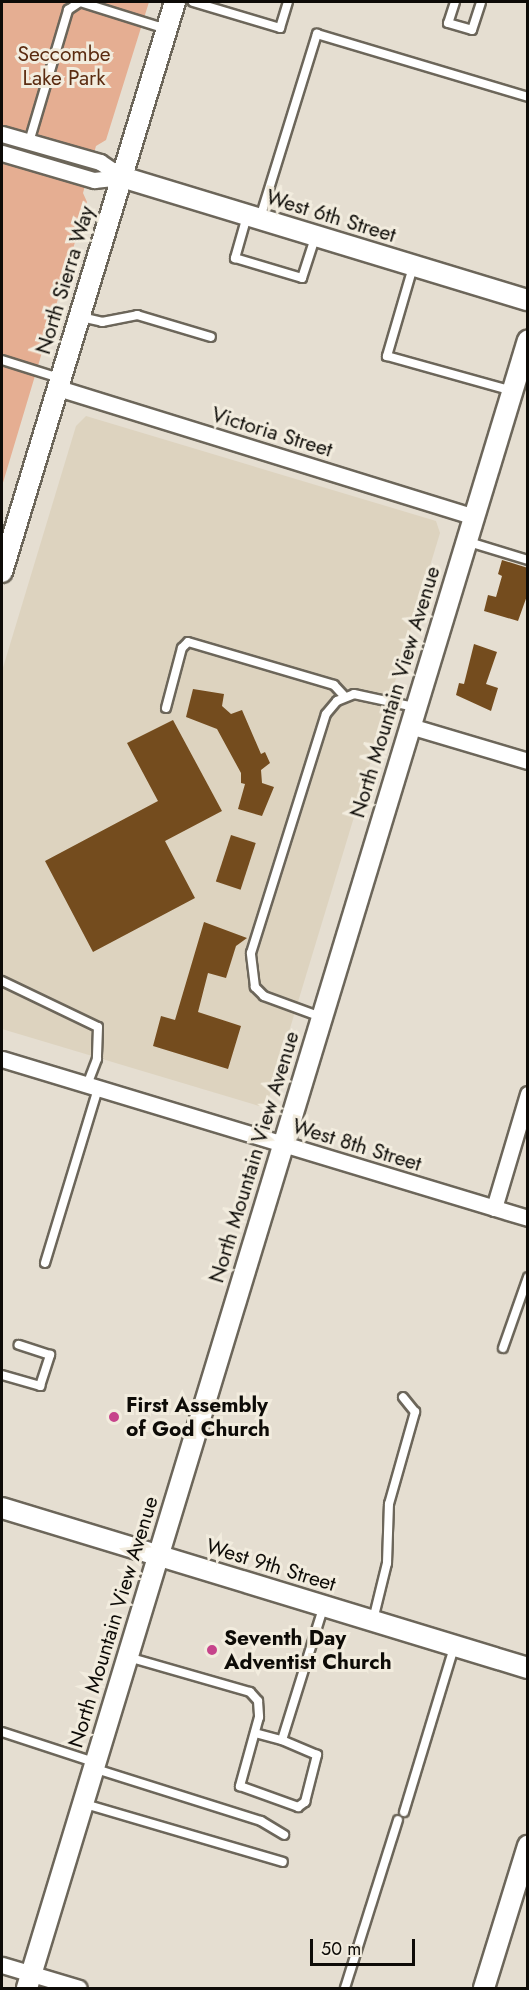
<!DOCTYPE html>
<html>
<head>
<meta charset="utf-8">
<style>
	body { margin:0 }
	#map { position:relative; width:529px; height:1990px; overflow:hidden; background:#e5ded1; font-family:Jost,sans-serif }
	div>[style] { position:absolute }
	.built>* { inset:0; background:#ddd3bf }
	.green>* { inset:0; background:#e5ae92 }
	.building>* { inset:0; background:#744c1e; transform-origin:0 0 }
	.roads { filter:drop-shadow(2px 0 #6c665a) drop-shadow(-2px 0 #6c665a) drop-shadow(0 2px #6c665a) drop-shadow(0 -2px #6c665a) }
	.service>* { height:8px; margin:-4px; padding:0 4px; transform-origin:4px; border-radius:4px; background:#fff }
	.minor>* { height:15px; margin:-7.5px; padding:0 7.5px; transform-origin:7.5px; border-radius:7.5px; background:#fff }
	.tertiary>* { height:20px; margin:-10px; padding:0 10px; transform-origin:10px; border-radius:10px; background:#fff }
	.dots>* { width:16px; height:16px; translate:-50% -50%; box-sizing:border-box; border:3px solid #f2ecde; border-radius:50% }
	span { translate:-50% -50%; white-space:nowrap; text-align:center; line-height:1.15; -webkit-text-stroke:6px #f2ecde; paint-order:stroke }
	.park-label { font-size:21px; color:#5b2c11 }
	.street-label { font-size:21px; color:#0d0b07 }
	.poi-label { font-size:21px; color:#0d0b07; font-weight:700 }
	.left { translate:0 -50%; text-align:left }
	.frame { position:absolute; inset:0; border:3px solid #0d0b07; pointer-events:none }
	.scale { position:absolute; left:310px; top:1939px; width:105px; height:27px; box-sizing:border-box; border:3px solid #0d0b07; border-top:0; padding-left:8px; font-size:18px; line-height:21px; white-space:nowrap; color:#0d0b07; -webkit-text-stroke:4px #f2ecde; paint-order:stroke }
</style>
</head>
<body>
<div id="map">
	<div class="built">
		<div style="clip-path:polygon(86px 416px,436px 521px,440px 533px,268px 1101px,259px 1106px,2px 1029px,2px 671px,76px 426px)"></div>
	</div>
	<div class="green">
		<div style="clip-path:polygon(2px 2px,149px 2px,106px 140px,96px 146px,83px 193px,87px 202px,2px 486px)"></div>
	</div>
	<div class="building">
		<div style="clip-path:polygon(502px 560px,528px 568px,528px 593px,518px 621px,484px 611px,488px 595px,496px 597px,502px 576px,498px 574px)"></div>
		<div style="clip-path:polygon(474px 644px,497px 652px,486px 684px,498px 688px,491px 711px,456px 695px,459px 683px,464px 684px)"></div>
		<div style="clip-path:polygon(193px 689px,224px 694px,222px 706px,231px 714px,242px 710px,261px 754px,265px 752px,270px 763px,261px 770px,262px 783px,274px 787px,262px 816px,238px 809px,245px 784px,241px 783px,241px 773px,217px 729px,186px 717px)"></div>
		<div style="clip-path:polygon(173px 720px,222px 811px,165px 841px,195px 898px,93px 952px,45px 861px,158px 801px,127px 743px)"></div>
		<div style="left:231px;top:835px;width:26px;height:49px;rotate:18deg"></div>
		<div style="clip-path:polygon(204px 922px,247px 938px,236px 946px,226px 978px,208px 973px,198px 1012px,241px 1026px,228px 1069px,153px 1046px,161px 1016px,175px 1020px)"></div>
	</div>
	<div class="roads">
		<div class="service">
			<div style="left:193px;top:2px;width:91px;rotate:16.6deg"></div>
			<div style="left:280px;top:28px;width:27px;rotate:-73deg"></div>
			<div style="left:455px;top:2px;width:22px;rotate:108deg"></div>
			<div style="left:448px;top:23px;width:25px;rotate:16deg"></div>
			<div style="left:472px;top:30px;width:29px;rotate:-72deg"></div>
			<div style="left:29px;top:142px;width:138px;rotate:-73.5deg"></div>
			<div style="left:68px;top:10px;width:14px;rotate:-34deg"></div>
			<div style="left:80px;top:2px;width:90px;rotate:17.4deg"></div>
			<div style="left:247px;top:216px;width:44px;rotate:105.9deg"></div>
			<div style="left:235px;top:258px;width:70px;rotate:16.6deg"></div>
			<div style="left:302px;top:278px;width:42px;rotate:-72deg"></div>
			<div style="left:260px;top:218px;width:193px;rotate:-72.8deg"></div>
			<div style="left:317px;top:34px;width:220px;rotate:16.6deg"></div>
			<div style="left:413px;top:267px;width:93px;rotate:106.3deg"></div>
			<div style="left:387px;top:356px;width:130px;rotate:15.6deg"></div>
			<div style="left:81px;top:317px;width:22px;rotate:13deg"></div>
			<div style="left:102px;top:322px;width:36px;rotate:-11deg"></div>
			<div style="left:137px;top:315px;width:77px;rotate:16.6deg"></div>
			<div style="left:2px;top:360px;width:60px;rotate:17.5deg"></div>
			<div style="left:469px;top:542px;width:62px;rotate:17deg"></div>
			<div style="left:166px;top:708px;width:62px;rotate:-75.1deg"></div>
			<div style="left:182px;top:648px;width:8px;rotate:-45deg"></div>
			<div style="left:188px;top:642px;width:152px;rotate:16.4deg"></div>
			<div style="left:334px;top:685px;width:16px;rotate:47deg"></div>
			<div style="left:2px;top:981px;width:106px;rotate:25.6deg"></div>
			<div style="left:98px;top:1027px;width:32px;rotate:92deg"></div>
			<div style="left:97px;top:1059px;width:28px;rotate:111deg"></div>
			<div style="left:321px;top:1017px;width:61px;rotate:-159.8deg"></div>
			<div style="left:264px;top:996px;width:13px;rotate:-135deg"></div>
			<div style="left:255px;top:987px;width:34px;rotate:-97deg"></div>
			<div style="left:251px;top:953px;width:250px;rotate:-72.6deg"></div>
			<div style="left:326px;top:714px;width:17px;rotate:-50deg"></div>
			<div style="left:337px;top:701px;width:18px;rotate:-22deg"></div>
			<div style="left:354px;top:694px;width:61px;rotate:12.2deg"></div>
			<div style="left:45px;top:1263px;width:182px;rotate:-73.1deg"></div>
			<div style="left:503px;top:1348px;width:75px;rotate:-70.6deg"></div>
			<div style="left:2px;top:1375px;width:40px;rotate:16deg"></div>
			<div style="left:40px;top:1386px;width:33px;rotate:-72deg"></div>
			<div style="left:50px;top:1355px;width:33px;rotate:-162deg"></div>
			<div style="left:373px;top:1620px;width:59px;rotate:-76.2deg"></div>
			<div style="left:387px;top:1563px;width:59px;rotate:-88.1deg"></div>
			<div style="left:389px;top:1504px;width:96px;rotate:-74.2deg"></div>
			<div style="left:415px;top:1412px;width:19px;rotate:-129deg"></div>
			<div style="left:128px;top:1657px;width:127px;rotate:16deg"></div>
			<div style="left:250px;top:1692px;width:12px;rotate:48deg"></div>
			<div style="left:258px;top:1701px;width:16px;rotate:86deg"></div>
			<div style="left:259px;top:1717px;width:72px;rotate:105.4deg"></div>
			<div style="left:240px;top:1786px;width:62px;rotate:19.9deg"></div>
			<div style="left:298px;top:1807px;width:9px;rotate:-36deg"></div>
			<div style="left:305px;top:1802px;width:49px;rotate:-75.7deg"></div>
			<div style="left:317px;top:1755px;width:38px;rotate:-157deg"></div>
			<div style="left:282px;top:1740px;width:138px;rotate:-72.7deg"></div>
			<div style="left:2px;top:1732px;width:97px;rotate:18.1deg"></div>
			<div style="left:255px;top:1733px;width:28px;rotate:15deg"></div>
			<div style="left:96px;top:1769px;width:173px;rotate:17.5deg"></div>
			<div style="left:261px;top:1821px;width:27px;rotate:31deg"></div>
			<div style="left:85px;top:1804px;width:206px;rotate:16.3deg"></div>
			<div style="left:404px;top:1812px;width:172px;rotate:-73.1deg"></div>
			<div style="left:345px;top:1988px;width:176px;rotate:-72.5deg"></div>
		</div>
		<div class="minor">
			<div style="left:2px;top:134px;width:102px;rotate:15.9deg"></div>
			<div style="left:100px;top:162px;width:27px;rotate:34deg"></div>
			<div style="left:2px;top:153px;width:96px;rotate:16.4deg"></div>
			<div style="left:94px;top:180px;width:28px;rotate:-6deg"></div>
			<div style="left:58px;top:388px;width:436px;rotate:17.2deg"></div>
			<div style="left:410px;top:726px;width:123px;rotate:16.5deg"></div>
			<div style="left:2px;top:1059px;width:550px;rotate:16.82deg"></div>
			<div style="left:494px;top:1208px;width:119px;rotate:-73.4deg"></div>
			<div style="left:2px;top:1965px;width:80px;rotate:16.6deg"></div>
		</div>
		<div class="tertiary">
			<div style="left:122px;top:177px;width:424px;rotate:16.9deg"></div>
			<div style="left:2px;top:572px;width:596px;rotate:-73.12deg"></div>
			<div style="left:2px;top:1508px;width:550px;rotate:16.92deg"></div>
			<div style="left:27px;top:1988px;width:1722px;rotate:-73.09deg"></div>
			<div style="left:484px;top:1988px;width:149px;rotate:-72.8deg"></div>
		</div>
	</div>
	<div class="dots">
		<div style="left:114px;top:1417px;background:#c6438b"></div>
		<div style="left:212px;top:1650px;background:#c6438b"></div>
	</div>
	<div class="park-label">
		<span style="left:64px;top:66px">Seccombe<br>Lake Park</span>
	</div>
	<div class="street-label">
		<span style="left:331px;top:216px;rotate:17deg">West 6th Street</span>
		<span style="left:65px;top:280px;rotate:-73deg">North Sierra Way</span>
		<span style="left:272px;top:432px;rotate:17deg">Victoria Street</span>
		<span style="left:395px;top:692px;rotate:-73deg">North Mountain View Avenue</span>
		<span style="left:357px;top:1145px;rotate:17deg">West 8th Street</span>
		<span style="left:254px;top:1157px;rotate:-73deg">North Mountain View Avenue</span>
		<span style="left:271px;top:1565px;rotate:17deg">West 9th Street</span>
		<span style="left:113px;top:1622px;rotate:-73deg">North Mountain View Avenue</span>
	</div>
	<div class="poi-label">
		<span class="left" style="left:126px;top:1417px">First Assembly<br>of God Church</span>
		<span class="left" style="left:224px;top:1650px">Seventh Day<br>Adventist Church</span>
	</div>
	<div class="frame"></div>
	<div class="scale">50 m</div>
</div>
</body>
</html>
